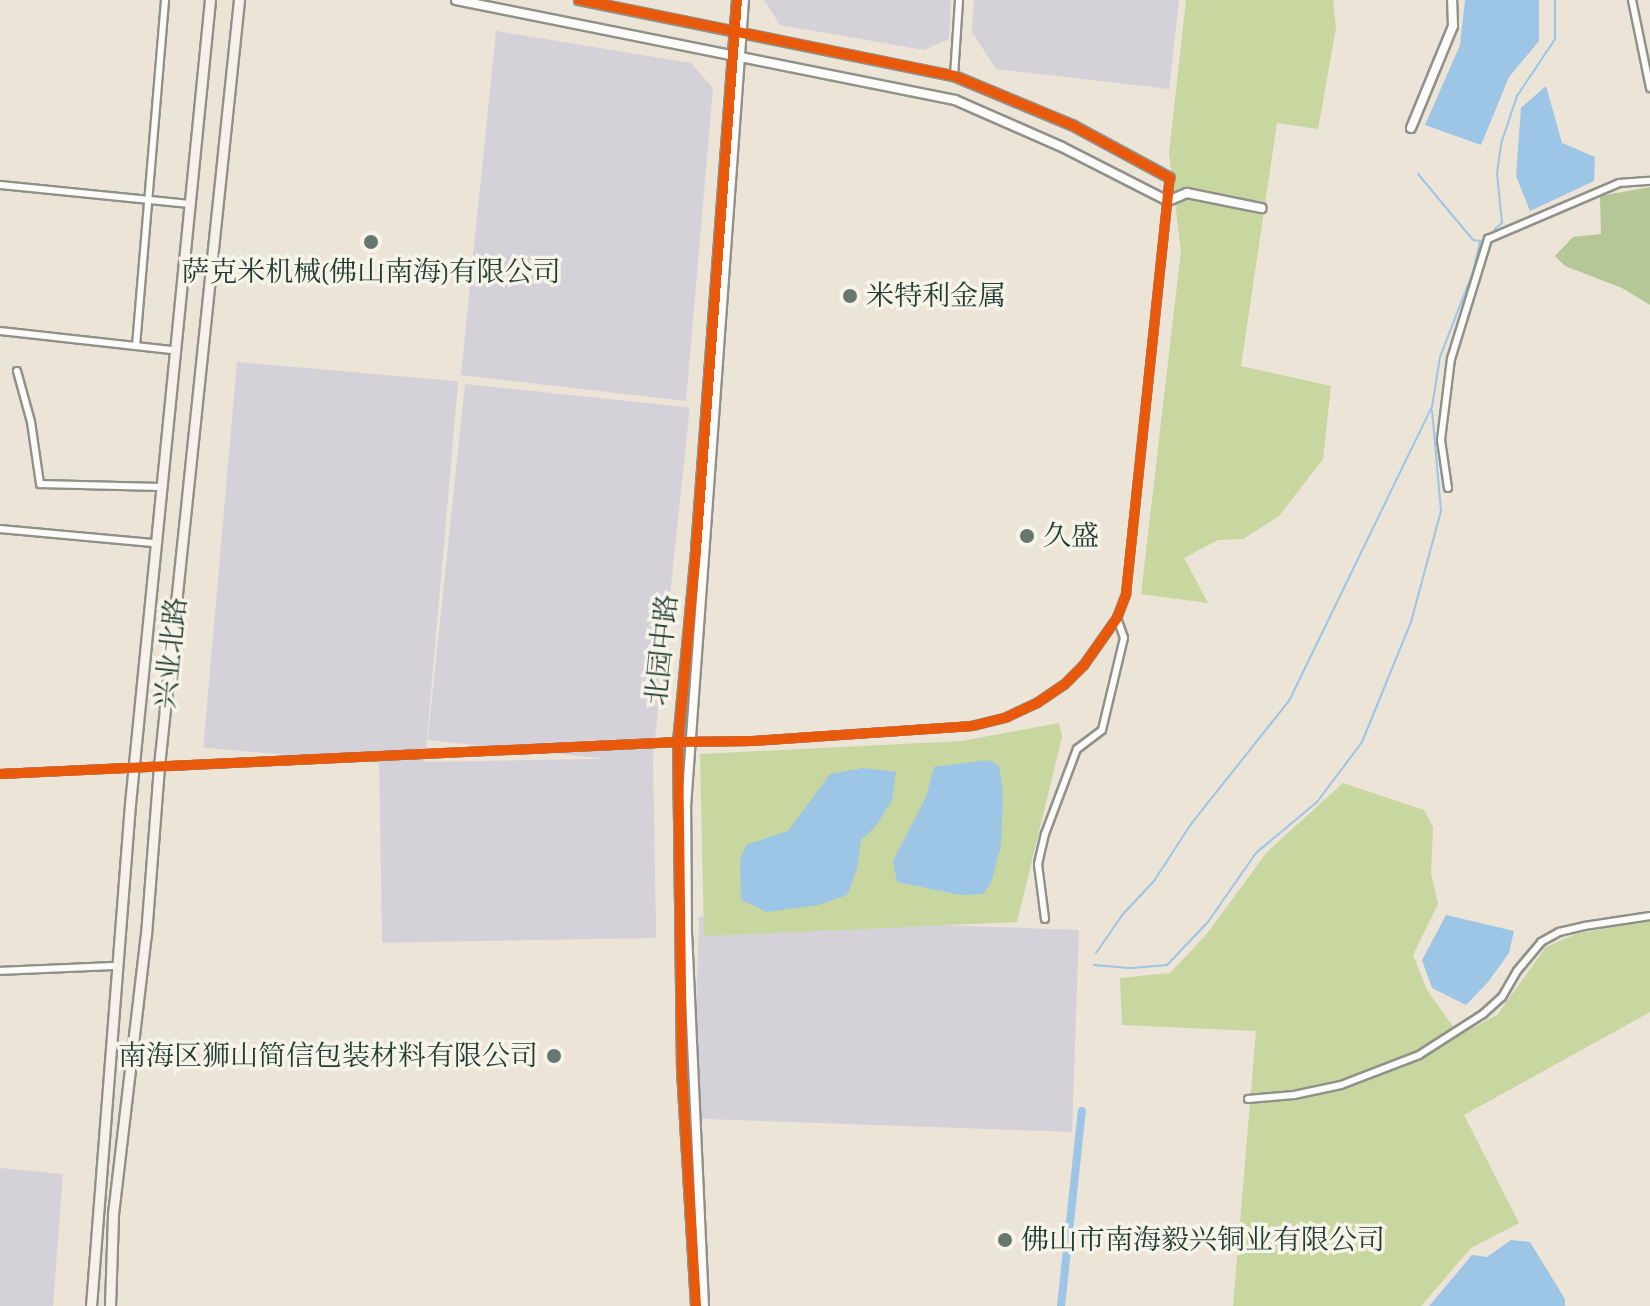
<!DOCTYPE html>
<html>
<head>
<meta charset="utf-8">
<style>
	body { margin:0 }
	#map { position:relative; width:1650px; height:1306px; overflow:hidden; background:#ebe4d7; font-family:Alegreya,"Noto Serif SC",serif }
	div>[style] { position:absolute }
	.industrial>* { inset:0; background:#d5d1d9; transform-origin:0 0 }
	.green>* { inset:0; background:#c8d69f }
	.forest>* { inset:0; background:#b5c697 }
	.water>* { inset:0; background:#9cc5e6 }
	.stream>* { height:2px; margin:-1px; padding:0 1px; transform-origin:1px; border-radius:1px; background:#9cc5e6 }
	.canal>* { height:8px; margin:-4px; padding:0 4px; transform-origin:4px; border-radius:4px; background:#9cc5e6 }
	.roads { filter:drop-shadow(2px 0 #90928a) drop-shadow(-2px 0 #90928a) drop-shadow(0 2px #90928a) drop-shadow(0 -2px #90928a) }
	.minor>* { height:6px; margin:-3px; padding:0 3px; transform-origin:3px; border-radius:3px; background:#fcfbf9 }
	.tertiary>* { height:8px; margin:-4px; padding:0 4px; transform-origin:4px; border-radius:4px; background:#fcfbf9 }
	.secondary>* { height:9px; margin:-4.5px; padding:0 4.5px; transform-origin:4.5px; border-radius:4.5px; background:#f6f2eb }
	.cycleway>* { height:10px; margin:-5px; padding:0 5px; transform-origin:5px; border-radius:5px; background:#e8590c }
	.dots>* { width:22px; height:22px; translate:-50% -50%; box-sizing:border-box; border:4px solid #f7f3e8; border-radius:50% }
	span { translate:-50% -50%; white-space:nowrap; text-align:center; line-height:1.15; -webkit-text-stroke:7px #f7f3e8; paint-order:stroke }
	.poi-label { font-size:28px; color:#1f3d34 }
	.left { translate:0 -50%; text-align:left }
	.right { translate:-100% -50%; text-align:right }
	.street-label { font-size:28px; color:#1f3d34 }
</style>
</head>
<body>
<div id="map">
	<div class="industrial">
		<div style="clip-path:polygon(764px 0,951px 0,949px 39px,924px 50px,780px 25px)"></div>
		<div style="clip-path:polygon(974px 0,1179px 0,1169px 89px,996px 69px,972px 32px)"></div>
		<div style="clip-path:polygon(496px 31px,691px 63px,713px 88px,686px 401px,461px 375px)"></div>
		<div style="left:237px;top:362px;width:222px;height:387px;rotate:5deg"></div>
		<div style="left:465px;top:384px;width:226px;height:358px;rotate:6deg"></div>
		<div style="left:653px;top:758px;width:180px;height:274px;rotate:89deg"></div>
		<div style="left:1079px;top:930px;width:202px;height:380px;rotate:92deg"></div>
		<div style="clip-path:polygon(0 1168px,63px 1174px,53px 1306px,0 1306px)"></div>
	</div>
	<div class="green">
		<div style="clip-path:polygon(1186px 0,1333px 0,1336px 28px,1318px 129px,1277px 123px,1241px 366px,1331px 386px,1323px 459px,1279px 516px,1243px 539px,1218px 540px,1184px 558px,1208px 603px,1141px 594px,1181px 251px,1169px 153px)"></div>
		<div style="clip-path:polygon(1059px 723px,1062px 737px,1017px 922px,704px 936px,700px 754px,962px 741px)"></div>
		<div style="clip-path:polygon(1343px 783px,1424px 810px,1433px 827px,1431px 873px,1438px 904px,1413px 955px,1427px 990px,1459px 1035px,1497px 1015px,1546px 947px,1576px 934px,1650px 920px,1650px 1012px,1464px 1115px,1519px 1223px,1471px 1248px,1421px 1306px,1233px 1306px,1256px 1031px,1122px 1025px,1120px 978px,1170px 973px,1206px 935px,1267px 852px)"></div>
	</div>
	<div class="forest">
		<div style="clip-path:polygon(1650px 187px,1650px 305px,1622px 288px,1565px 266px,1555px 256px,1573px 237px,1601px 234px,1600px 196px)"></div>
	</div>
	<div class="water">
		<div style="clip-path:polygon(1465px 0,1539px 0,1539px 41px,1509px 77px,1481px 145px,1425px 125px,1460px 45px)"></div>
		<div style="clip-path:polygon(1546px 86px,1562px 143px,1595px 157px,1594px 181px,1530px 211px,1516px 176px,1521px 108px)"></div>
		<div style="clip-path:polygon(989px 760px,999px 766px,1003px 791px,1001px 845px,991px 883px,983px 894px,961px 895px,897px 882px,893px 861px,926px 797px,934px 767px)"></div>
		<div style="clip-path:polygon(863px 768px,896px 772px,892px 800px,875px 827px,861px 840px,857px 869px,847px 895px,818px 905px,767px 912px,741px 900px,740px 860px,746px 845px,788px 831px,830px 774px)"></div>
		<div style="clip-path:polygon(1446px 915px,1514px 931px,1509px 953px,1488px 982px,1466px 1005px,1432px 988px,1422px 960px)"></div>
		<div style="clip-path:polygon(1511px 1240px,1530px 1242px,1565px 1299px,1565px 1306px,1429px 1306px,1472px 1255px,1487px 1257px)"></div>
	</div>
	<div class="stream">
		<div style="left:1495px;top:229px;width:9px;rotate:-41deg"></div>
		<div style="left:1502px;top:223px;width:50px;rotate:-95.7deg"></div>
		<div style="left:1497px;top:173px;width:29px;rotate:-82deg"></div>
		<div style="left:1501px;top:144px;width:51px;rotate:-71.6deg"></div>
		<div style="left:1517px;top:96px;width:69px;rotate:-56.3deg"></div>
		<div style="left:1555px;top:39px;width:39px;rotate:-90deg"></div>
		<div style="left:1096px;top:953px;width:47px;rotate:-55.3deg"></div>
		<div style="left:1123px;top:914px;width:45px;rotate:-46.8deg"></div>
		<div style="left:1154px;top:881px;width:68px;rotate:-57deg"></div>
		<div style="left:1191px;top:824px;width:157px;rotate:-51.5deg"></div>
		<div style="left:1289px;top:701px;width:327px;rotate:-64.1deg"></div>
		<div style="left:1432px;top:407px;width:51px;rotate:-80.9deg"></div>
		<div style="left:1440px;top:357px;width:91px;rotate:-68.8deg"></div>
		<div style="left:1473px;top:272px;width:32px;rotate:-77deg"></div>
		<div style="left:1480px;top:241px;width:7px;rotate:-172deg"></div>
		<div style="left:1473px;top:240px;width:86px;rotate:-129.8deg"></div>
		<div style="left:1094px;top:965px;width:38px;rotate:5deg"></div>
		<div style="left:1132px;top:968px;width:35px;rotate:-5deg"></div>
		<div style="left:1167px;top:965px;width:59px;rotate:-46.4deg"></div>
		<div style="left:1208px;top:922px;width:84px;rotate:-55.2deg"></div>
		<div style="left:1256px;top:853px;width:80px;rotate:-39.9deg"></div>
		<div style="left:1317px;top:802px;width:75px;rotate:-53.1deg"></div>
		<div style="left:1362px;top:742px;width:130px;rotate:-67.8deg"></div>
		<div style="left:1411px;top:622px;width:115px;rotate:-74.9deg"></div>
		<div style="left:1441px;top:511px;width:101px;rotate:-95.1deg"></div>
	</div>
	<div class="canal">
		<div style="left:1061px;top:1306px;width:196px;rotate:-83.9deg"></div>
	</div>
	<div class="roads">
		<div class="minor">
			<div style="left:1632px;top:0;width:90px;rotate:78.4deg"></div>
			<div style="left:954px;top:76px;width:76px;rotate:-86.2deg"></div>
			<div style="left:0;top:185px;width:190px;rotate:5.7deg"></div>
			<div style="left:0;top:331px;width:174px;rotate:6.3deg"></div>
			<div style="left:136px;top:346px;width:347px;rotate:-85.2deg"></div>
			<div style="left:17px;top:371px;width:53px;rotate:74.6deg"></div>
			<div style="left:31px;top:422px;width:63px;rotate:81.7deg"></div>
			<div style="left:40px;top:484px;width:120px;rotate:1.4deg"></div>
			<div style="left:1448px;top:488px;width:49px;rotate:-98.3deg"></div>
			<div style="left:1441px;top:440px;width:82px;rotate:-83deg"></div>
			<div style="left:1451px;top:359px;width:126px;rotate:-72.9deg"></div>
			<div style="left:1488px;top:239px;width:142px;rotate:-23.1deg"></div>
			<div style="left:1619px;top:183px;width:31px;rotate:-4deg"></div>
			<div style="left:0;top:529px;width:156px;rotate:5.2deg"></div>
			<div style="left:0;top:774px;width:679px;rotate:-2.7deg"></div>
			<div style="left:678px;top:742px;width:75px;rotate:-0.8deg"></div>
			<div style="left:753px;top:741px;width:220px;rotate:-3.9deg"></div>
			<div style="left:972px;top:726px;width:36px;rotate:-14deg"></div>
			<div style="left:1007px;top:717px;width:33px;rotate:-25deg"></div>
			<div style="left:1037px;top:703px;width:32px;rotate:-34deg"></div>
			<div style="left:1064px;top:685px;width:28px;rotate:-45deg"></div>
			<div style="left:1084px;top:665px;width:57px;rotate:-54.9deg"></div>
			<div style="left:1117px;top:618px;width:26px;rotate:-69deg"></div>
			<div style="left:1126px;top:594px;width:418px;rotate:-84deg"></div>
			<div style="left:1045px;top:919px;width:55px;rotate:-97.3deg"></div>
			<div style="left:1038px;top:864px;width:31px;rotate:-77deg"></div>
			<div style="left:1045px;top:834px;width:91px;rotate:-69.4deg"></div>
			<div style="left:1077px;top:749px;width:31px;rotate:-37deg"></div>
			<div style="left:1102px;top:730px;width:95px;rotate:-76.6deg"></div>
			<div style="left:1124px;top:638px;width:21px;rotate:-109deg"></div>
			<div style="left:0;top:971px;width:116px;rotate:-2.5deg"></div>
			<div style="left:1248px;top:1099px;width:46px;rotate:-5deg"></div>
			<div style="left:1294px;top:1095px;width:48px;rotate:-12deg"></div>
			<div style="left:1341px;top:1085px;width:84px;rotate:-21deg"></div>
			<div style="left:1419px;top:1055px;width:76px;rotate:-32.6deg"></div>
			<div style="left:1483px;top:1014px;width:25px;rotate:-42deg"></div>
			<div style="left:1502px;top:997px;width:30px;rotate:-60deg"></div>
			<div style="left:1517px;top:971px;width:38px;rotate:-50deg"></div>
			<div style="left:1541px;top:942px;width:21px;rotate:-29deg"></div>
			<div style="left:1559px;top:932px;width:26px;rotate:-13deg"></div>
			<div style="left:1584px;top:926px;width:67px;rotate:-8.6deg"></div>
		</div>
		<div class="tertiary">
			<div style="left:456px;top:0;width:509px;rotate:11.33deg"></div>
			<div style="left:955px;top:100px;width:117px;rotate:23.7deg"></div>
			<div style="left:1062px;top:147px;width:119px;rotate:27deg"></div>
			<div style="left:1168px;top:201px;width:21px;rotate:-23deg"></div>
			<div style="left:1187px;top:193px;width:76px;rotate:11.5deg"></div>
			<div style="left:579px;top:0;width:383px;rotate:11.5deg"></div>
			<div style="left:954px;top:76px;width:128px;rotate:22.6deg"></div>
			<div style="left:1072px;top:125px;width:111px;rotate:28.4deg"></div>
			<div style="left:1411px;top:128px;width:110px;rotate:-67.6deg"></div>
			<div style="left:1453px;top:26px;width:26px;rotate:-92deg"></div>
			<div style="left:696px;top:1306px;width:236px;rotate:-93.4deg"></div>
			<div style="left:682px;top:1070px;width:328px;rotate:-90.7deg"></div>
			<div style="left:678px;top:742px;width:193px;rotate:-84.6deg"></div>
			<div style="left:696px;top:550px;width:552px;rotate:-85.74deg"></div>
			<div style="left:704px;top:1306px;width:371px;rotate:-92.6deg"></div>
			<div style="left:687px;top:935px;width:128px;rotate:-90.4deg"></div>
			<div style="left:686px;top:807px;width:809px;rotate:-85.89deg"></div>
		</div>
		<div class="secondary">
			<div style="left:91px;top:1306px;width:504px;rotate:-85.56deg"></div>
			<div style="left:130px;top:804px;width:808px;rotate:-84.32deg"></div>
			<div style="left:110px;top:1306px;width:92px;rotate:-88.1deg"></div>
			<div style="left:113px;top:1214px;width:281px;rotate:-83.3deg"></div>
			<div style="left:146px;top:935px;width:169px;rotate:-85.6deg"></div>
			<div style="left:159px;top:766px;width:770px;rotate:-84.04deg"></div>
		</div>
	</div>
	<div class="cycleway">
		<div style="left:0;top:774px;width:679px;rotate:-2.7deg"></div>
		<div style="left:678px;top:742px;width:75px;rotate:-0.8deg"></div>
		<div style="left:753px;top:741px;width:220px;rotate:-3.9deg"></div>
		<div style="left:972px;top:726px;width:36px;rotate:-14deg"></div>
		<div style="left:1007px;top:717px;width:33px;rotate:-25deg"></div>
		<div style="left:1037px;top:703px;width:32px;rotate:-34deg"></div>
		<div style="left:1064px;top:685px;width:28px;rotate:-45deg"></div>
		<div style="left:1084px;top:665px;width:57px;rotate:-54.9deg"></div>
		<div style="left:1117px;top:618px;width:26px;rotate:-69deg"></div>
		<div style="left:1126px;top:594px;width:418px;rotate:-84deg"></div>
		<div style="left:1170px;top:178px;width:111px;rotate:-151.6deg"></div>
		<div style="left:1072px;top:125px;width:128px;rotate:-157.4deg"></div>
		<div style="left:954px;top:76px;width:383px;rotate:-168.5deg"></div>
		<div style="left:696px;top:1306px;width:236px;rotate:-93.4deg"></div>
		<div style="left:682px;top:1070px;width:328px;rotate:-90.7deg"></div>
		<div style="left:678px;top:742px;width:193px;rotate:-84.6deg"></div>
		<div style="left:696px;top:550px;width:552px;rotate:-85.74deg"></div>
	</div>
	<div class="dots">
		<div style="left:371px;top:242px;background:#66776d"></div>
		<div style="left:850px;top:296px;background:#66776d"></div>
		<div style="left:1027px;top:536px;background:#66776d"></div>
		<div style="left:554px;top:1056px;background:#66776d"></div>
		<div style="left:1005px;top:1240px;background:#66776d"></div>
	</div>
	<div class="poi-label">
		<span style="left:371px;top:272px">萨克米机械(佛山南海)有限公司</span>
		<span class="left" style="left:866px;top:296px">米特利金属</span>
		<span class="left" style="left:1043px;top:536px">久盛</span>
		<span class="right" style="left:538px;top:1056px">南海区狮山简信包装材料有限公司</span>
		<span class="left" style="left:1021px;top:1240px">佛山市南海毅兴铜业有限公司</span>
	</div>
	<div class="street-label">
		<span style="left:662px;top:650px;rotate:-84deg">北园中路</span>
		<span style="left:171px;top:653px;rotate:-84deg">兴业北路</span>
	</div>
</div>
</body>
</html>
